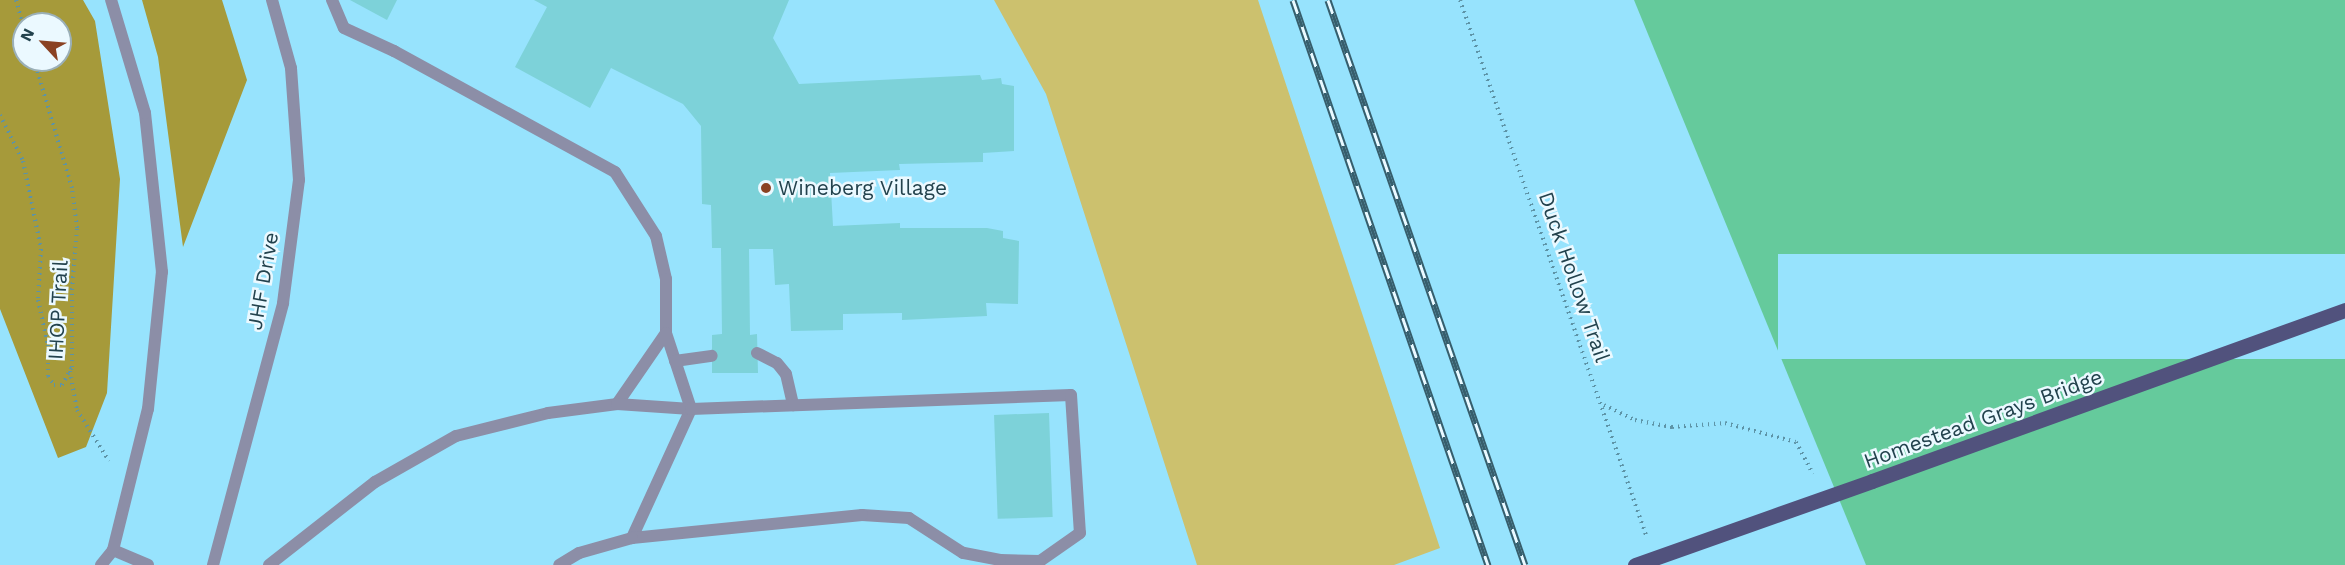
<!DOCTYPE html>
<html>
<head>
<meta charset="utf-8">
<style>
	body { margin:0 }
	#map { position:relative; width:2345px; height:565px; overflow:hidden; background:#97e3fd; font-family:"Work Sans",sans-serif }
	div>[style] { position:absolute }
	.green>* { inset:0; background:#ccc16e }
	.forest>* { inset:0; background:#a69a3a }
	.water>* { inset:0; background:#65ca9c }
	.pier>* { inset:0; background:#97e3fd; transform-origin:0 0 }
	.building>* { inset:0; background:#7dd2d9; transform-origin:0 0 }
	.path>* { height:4px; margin-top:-2px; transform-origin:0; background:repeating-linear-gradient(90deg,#5d93a6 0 1.5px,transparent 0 6px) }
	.service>* { height:12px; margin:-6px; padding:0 6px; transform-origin:6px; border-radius:6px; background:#8c8ea7 }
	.tertiary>* { height:12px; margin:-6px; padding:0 6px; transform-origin:6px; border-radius:6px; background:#8c8ea7 }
	.primary>* { height:15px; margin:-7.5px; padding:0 7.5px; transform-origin:7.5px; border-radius:7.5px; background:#51527d }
	.rail>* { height:7px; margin-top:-3.5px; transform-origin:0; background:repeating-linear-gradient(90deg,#ebf9ff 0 14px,#375e6c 0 28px); box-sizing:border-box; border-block:2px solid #375e6c }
	.primary-bridge>* { height:15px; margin:-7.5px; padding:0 7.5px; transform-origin:7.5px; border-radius:7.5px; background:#51527d }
	.dots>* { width:16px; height:16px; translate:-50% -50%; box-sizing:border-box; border:3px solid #ebf9ff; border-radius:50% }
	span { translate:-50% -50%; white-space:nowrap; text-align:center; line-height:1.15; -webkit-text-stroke:5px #ebf9ff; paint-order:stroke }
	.poi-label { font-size:21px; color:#22424d }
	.left { translate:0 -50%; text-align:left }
	.street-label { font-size:21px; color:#22424d }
	.north { position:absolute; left:12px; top:12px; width:60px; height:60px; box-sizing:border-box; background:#ebf9ff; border:2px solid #9bb0b8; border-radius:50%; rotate:296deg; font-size:16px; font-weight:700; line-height:24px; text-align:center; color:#22424d }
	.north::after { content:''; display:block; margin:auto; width:21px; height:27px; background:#8a4223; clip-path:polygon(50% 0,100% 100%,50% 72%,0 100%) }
</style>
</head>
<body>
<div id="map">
	<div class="green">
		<div style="clip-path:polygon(994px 0,1258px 0,1440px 548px,1394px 565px,1197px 565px,1046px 94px)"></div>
	</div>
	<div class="forest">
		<div style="clip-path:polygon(evenodd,0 0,83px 0,95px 21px,120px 179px,107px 393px,86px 447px,58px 458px,0 309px,0 0,24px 24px,60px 24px,60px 60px,24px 60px,24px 24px)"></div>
		<div style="clip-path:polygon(142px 0,222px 0,247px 80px,183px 247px,158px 57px)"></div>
	</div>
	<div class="water">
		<div style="clip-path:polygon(1634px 0,2345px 0,2345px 565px,1866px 565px)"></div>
	</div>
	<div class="pier">
		<div style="left:2345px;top:254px;width:105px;height:567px;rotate:90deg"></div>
	</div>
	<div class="building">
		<div style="clip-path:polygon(350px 0,397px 0,387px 20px)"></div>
		<div style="clip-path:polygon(534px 0,789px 0,773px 38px,799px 84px,980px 75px,982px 80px,1001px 78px,1002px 84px,1014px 86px,1014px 151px,983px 153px,983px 162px,899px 164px,900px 170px,830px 173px,833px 226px,900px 223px,900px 228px,987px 228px,1003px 231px,1003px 238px,1019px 241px,1018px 304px,986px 303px,987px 316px,902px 320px,902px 313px,843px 314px,843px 330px,791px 331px,789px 284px,775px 285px,773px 249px,749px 249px,750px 335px,757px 334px,758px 373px,712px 373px,712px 335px,722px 334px,721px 248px,712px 248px,711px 205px,702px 204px,701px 126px,683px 104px,611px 68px,590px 108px,515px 67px,547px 7px)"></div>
		<div style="left:1049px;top:413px;width:104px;height:55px;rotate:88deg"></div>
	</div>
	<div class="path">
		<div style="left:16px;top:0;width:29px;rotate:74deg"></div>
		<div style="left:1460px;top:0;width:566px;rotate:70.83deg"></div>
		<div style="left:0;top:115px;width:51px;rotate:63.4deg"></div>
		<div style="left:23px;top:161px;width:90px;rotate:78.4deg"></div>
		<div style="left:41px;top:249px;width:51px;rotate:93.4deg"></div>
		<div style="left:38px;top:300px;width:46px;rotate:77.5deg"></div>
		<div style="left:48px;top:345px;width:31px;rotate:90deg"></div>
		<div style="left:48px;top:376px;width:11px;rotate:56deg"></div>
		<div style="left:54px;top:385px;width:8px"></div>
		<div style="left:62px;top:385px;width:21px;rotate:-61deg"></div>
		<div style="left:72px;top:367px;width:77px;rotate:-90deg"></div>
		<div style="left:72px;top:290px;width:62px;rotate:-85.4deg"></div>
		<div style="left:77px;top:228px;width:40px;rotate:-97.1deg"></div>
		<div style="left:72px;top:188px;width:134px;rotate:-106.5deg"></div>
		<div style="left:70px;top:371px;width:40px;rotate:80deg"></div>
		<div style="left:77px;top:410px;width:60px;rotate:57.9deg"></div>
		<div style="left:1604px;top:405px;width:34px;rotate:26deg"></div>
		<div style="left:1635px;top:420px;width:38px;rotate:11deg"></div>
		<div style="left:1672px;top:427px;width:53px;rotate:-4.3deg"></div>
		<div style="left:1725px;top:423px;width:73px;rotate:15deg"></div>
		<div style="left:1796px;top:442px;width:36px;rotate:62deg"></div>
	</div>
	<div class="service">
		<div style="left:332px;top:0;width:30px;rotate:67deg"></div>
		<div style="left:344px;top:28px;width:55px;rotate:24.7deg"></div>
		<div style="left:394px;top:51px;width:252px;rotate:28.7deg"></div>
		<div style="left:615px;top:172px;width:76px;rotate:57.4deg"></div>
		<div style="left:656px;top:236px;width:44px;rotate:76.9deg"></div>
		<div style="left:666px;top:279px;width:54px;rotate:90deg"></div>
		<div style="left:666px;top:333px;width:80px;rotate:71.8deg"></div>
		<div style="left:691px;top:409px;width:142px;rotate:114.6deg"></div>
		<div style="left:757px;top:353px;width:22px;rotate:27deg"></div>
		<div style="left:777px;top:363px;width:14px;rotate:51deg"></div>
		<div style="left:786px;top:374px;width:32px;rotate:77deg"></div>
		<div style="left:675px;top:361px;width:37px;rotate:-8deg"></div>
		<div style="left:617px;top:404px;width:86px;rotate:-55.4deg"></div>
		<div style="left:113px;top:550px;width:38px;rotate:23deg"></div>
		<div style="left:213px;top:565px;width:271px;rotate:-75deg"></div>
		<div style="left:283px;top:303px;width:124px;rotate:-82.6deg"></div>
		<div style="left:299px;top:180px;width:112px;rotate:-94.1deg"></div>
		<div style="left:291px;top:68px;width:71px;rotate:-105.6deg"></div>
		<div style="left:269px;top:565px;width:135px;rotate:-38.1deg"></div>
		<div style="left:375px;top:482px;width:93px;rotate:-29.6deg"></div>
		<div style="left:456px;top:436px;width:95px;rotate:-14deg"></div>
		<div style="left:548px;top:413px;width:70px;rotate:-7.4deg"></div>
		<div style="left:617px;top:404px;width:74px;rotate:3.9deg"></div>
		<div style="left:691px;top:409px;width:380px;rotate:-2.1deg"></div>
		<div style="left:1071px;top:395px;width:138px;rotate:86.3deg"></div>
		<div style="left:1080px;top:533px;width:49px;rotate:145deg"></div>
		<div style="left:1040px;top:561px;width:40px;rotate:-178.6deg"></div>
		<div style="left:1000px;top:560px;width:38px;rotate:-169deg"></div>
		<div style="left:963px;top:553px;width:64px;rotate:-147.1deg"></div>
		<div style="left:909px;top:518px;width:47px;rotate:-176.3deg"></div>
		<div style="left:862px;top:515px;width:231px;rotate:174.3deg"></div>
		<div style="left:632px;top:538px;width:55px;rotate:164.2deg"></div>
		<div style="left:579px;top:553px;width:23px;rotate:149deg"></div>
	</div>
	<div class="tertiary">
		<div style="left:101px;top:565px;width:19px;rotate:-51deg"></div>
		<div style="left:113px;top:550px;width:145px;rotate:-76.1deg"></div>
		<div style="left:148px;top:409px;width:138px;rotate:-84.2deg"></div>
		<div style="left:162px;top:272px;width:160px;rotate:-96.1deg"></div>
		<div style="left:145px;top:113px;width:118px;rotate:-106.7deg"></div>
	</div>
	<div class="primary">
		<div style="left:1872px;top:481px;width:503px;rotate:-19.88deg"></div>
	</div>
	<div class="rail">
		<div style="left:1293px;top:0;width:598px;rotate:70.96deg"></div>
		<div style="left:1328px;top:0;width:598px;rotate:70.78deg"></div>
	</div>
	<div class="primary-bridge">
		<div style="left:1635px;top:565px;width:251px;rotate:-19.5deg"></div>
	</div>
	<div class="dots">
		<div style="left:766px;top:188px;background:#8a4223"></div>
	</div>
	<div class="poi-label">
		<span class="left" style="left:778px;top:188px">Wineberg Village</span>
	</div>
	<div class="street-label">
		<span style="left:1574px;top:277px;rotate:71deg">Duck Hollow Trail</span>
		<span style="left:263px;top:281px;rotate:-80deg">JHF Drive</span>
		<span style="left:58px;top:310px;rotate:-87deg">IHOP Trail</span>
		<span style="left:1983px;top:419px;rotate:-20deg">Homestead Grays Bridge</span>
	</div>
	<div class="north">N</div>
</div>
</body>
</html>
